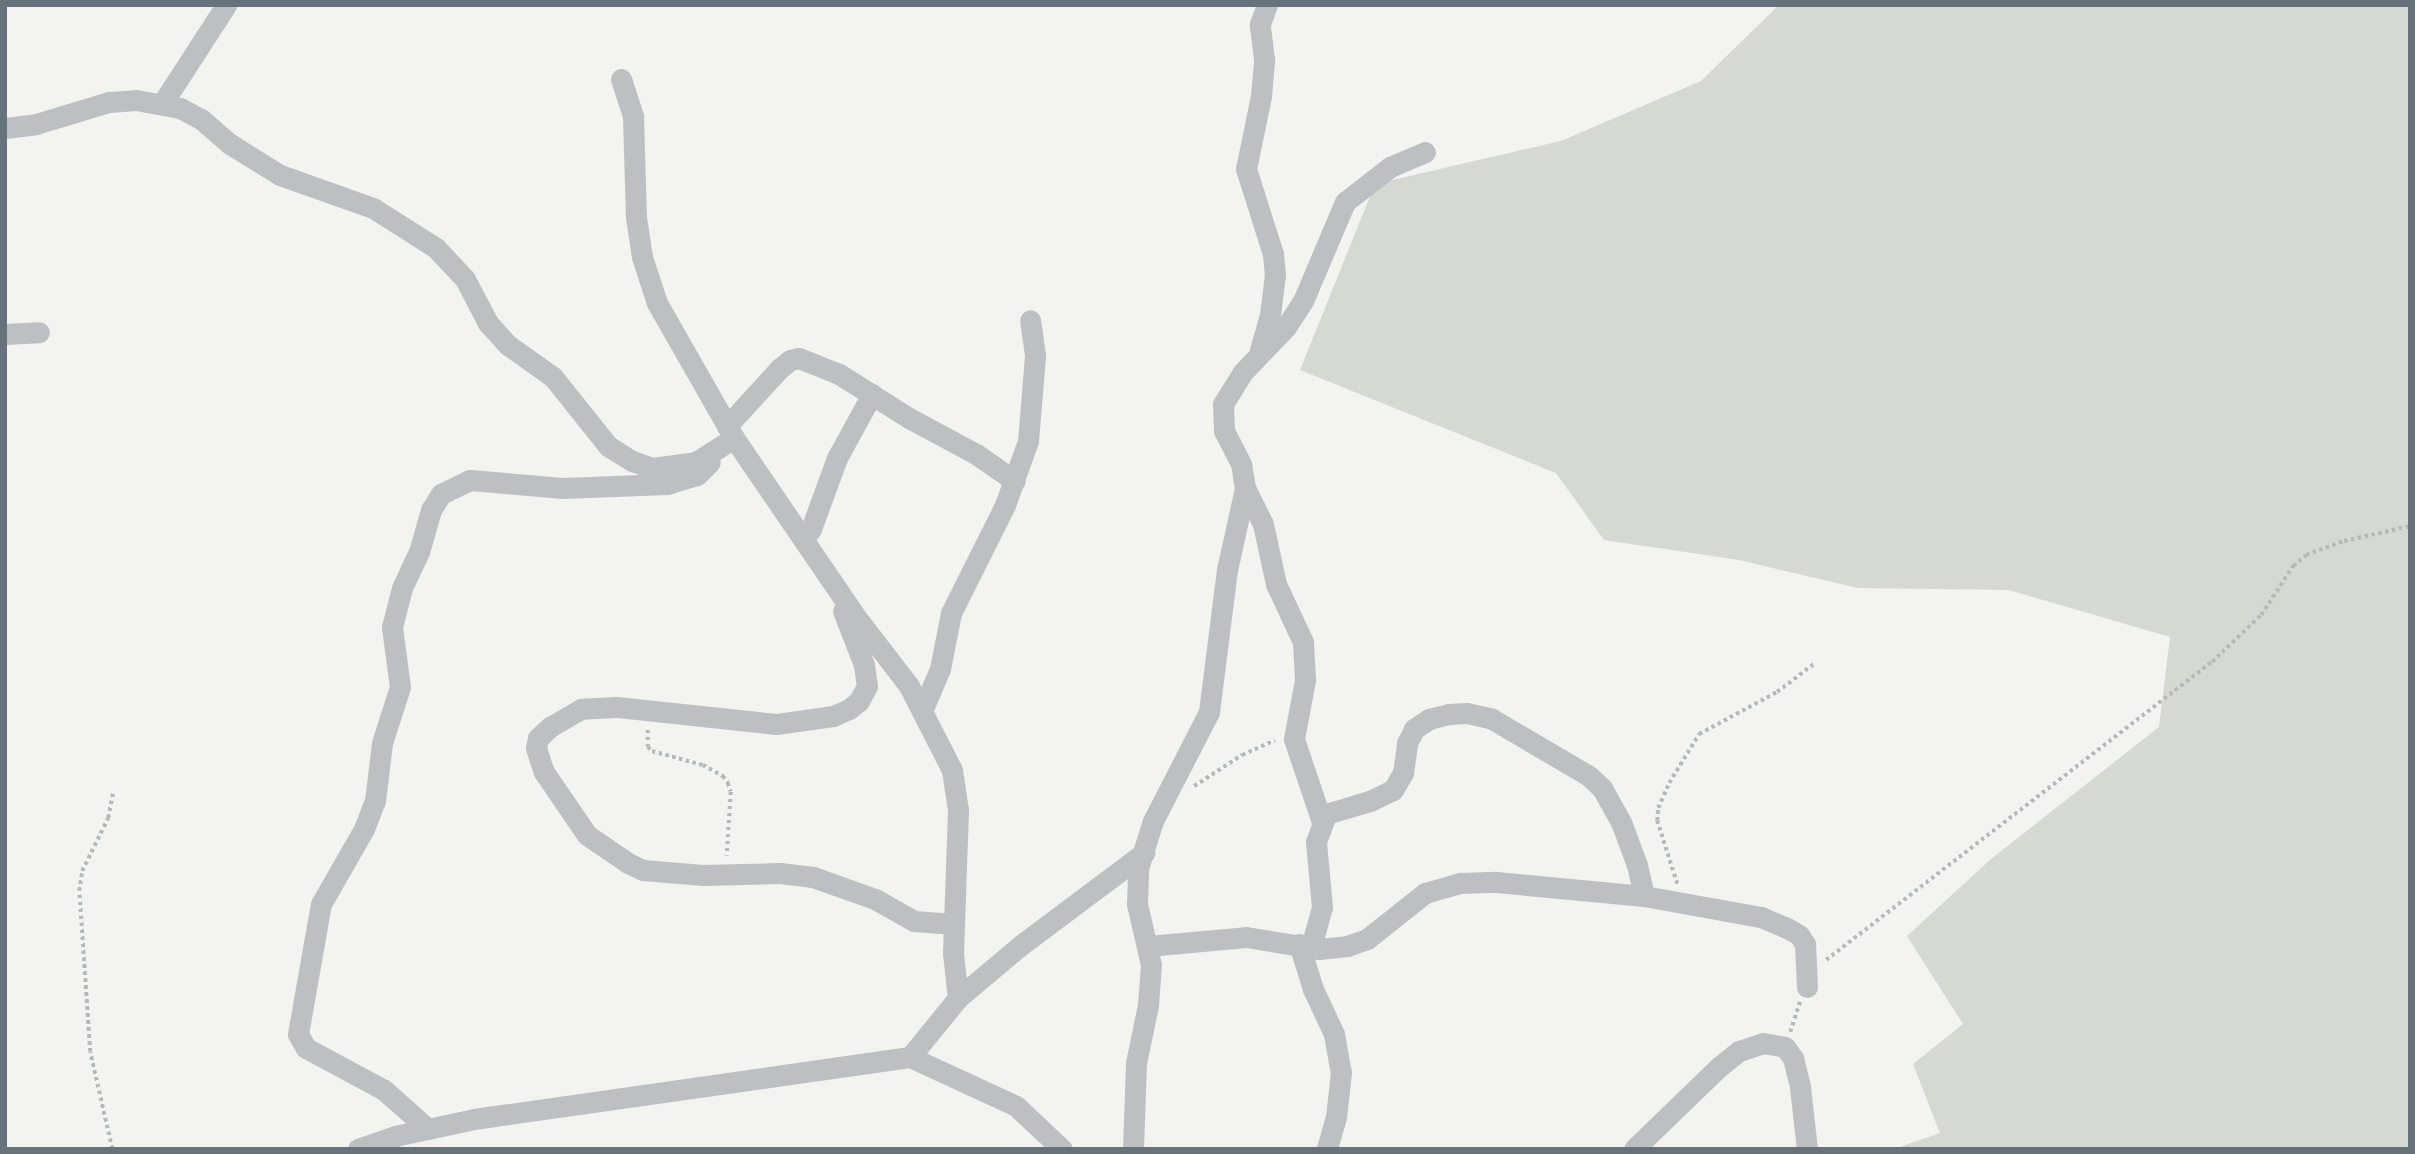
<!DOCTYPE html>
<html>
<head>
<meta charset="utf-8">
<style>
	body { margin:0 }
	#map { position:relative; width:2415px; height:1154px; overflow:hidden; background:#f3f3f0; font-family:Commissioner,sans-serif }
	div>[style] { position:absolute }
	.green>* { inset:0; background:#d4d9d1 }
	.path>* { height:3.5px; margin-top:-1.75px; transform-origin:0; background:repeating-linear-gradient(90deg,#b6b9ba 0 3.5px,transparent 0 7px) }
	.minor>* { height:21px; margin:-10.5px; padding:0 10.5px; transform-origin:10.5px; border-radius:10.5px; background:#bdc0c3 }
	span { translate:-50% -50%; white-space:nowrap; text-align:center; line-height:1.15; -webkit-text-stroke:7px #fff; paint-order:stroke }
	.frame { position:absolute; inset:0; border:7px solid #66737d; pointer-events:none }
</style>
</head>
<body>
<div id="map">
	<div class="green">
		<div style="clip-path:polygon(1779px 5px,2410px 5px,2410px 1149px,1894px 1149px,1940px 1133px,1913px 1064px,1963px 1024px,1907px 936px,1991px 859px,2159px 727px,2170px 637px,2009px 590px,1858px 588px,1739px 560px,1604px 540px,1556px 473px,1300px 370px,1375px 184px,1561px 141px,1701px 81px)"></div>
	</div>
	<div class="path">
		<div style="left:648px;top:730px;width:17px;rotate:90deg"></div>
		<div style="left:648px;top:747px;width:6px;rotate:45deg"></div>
		<div style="left:652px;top:751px;width:53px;rotate:15.4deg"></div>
		<div style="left:703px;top:765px;width:23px;rotate:29deg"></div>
		<div style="left:723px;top:776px;width:9px;rotate:54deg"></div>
		<div style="left:728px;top:783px;width:9px;rotate:72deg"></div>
		<div style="left:731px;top:792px;width:64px;rotate:93.6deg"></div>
		<div style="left:1194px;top:786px;width:57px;rotate:-32.9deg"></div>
		<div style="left:1242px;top:755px;width:36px;rotate:-24deg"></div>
		<div style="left:1677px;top:884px;width:66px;rotate:-107.6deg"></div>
		<div style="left:1657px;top:821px;width:13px;rotate:-86deg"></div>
		<div style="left:1658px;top:808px;width:27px;rotate:-66deg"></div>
		<div style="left:1669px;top:783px;width:57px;rotate:-58.5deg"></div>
		<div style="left:1699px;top:734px;width:89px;rotate:-28.3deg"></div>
		<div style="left:1777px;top:692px;width:48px;rotate:-37.3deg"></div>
		<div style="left:1826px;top:960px;width:488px;rotate:-37.7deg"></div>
		<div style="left:2212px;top:662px;width:68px;rotate:-43.8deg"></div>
		<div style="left:2261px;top:615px;width:59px;rotate:-56.9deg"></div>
		<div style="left:2293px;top:566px;width:17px;rotate:-40deg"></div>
		<div style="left:2306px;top:555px;width:40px;rotate:-20.2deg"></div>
		<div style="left:2344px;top:541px;width:68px;rotate:-12.8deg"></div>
		<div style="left:1790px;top:1032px;width:32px;rotate:-72deg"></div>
		<div style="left:112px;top:1149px;width:99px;rotate:-102.8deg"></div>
		<div style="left:90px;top:1052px;width:161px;rotate:-93.9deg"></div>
		<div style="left:79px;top:891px;width:20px;rotate:-81deg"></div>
		<div style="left:82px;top:871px;width:59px;rotate:-63.9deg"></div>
		<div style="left:108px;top:818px;width:25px;rotate:-79deg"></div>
	</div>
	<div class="minor">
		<div style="left:621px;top:79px;width:40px;rotate:72deg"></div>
		<div style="left:633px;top:117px;width:100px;rotate:88.3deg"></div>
		<div style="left:636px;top:217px;width:40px;rotate:81.5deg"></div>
		<div style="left:642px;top:257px;width:48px;rotate:71.9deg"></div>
		<div style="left:657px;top:303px;width:155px;rotate:60.3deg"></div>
		<div style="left:162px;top:104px;width:118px;rotate:-57.1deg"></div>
		<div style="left:5px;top:128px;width:31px;rotate:-7deg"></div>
		<div style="left:36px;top:124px;width:76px;rotate:-16.8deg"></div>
		<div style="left:109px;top:102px;width:27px;rotate:-4deg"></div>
		<div style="left:136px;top:100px;width:45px;rotate:10.3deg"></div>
		<div style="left:180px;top:108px;width:24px;rotate:28deg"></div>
		<div style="left:201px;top:119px;width:38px;rotate:41deg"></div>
		<div style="left:230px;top:144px;width:59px;rotate:31.8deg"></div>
		<div style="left:280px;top:175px;width:99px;rotate:19.5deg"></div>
		<div style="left:373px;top:208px;width:75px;rotate:32.4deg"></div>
		<div style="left:436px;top:248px;width:42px;rotate:46.9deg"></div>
		<div style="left:465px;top:279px;width:50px;rotate:62.4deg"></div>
		<div style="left:488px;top:323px;width:30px;rotate:48deg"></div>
		<div style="left:508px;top:345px;width:55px;rotate:35.4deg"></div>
		<div style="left:553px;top:377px;width:88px;rotate:51.4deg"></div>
		<div style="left:608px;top:446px;width:28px;rotate:32deg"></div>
		<div style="left:632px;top:461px;width:21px;rotate:19deg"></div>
		<div style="left:652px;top:468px;width:44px;rotate:-7.8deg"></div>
		<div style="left:696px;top:462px;width:45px;rotate:-32.3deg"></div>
		<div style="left:734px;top:438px;width:222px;rotate:55.7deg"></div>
		<div style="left:859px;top:621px;width:82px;rotate:52.4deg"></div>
		<div style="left:909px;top:686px;width:94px;rotate:62.9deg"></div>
		<div style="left:952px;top:770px;width:40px;rotate:81.5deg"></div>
		<div style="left:958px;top:810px;width:143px;rotate:92deg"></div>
		<div style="left:953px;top:953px;width:45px;rotate:83.7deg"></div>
		<div style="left:5px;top:334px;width:34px;rotate:-3deg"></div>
		<div style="left:1260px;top:350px;width:36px;rotate:-74deg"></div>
		<div style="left:1270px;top:315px;width:39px;rotate:-83deg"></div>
		<div style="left:1275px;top:276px;width:22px;rotate:-95deg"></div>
		<div style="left:1273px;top:254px;width:89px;rotate:-107.6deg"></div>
		<div style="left:1246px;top:169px;width:75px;rotate:-78.4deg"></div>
		<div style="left:1261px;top:96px;width:37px;rotate:-85deg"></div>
		<div style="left:1264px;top:59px;width:35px;rotate:-97deg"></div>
		<div style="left:1260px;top:24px;width:20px;rotate:-70deg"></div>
		<div style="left:727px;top:426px;width:77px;rotate:-47.6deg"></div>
		<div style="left:779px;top:369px;width:14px;rotate:-39deg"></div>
		<div style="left:790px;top:360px;width:9px;rotate:-13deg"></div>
		<div style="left:799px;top:358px;width:43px;rotate:21.8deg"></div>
		<div style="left:839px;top:374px;width:83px;rotate:32.2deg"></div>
		<div style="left:909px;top:418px;width:76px;rotate:28.2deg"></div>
		<div style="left:976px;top:454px;width:47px;rotate:34.7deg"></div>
		<div style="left:1245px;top:488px;width:40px;rotate:63.4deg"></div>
		<div style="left:1263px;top:524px;width:61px;rotate:77.8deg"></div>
		<div style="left:1276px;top:584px;width:64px;rotate:65deg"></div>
		<div style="left:1303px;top:642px;width:38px;rotate:87deg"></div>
		<div style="left:1305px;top:680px;width:60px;rotate:100.6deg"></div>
		<div style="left:1294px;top:739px;width:88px;rotate:71.4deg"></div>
		<div style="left:803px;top:539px;width:13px;rotate:-51deg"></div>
		<div style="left:811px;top:529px;width:76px;rotate:-69.9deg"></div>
		<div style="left:837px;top:458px;width:73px;rotate:-61.3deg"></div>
		<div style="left:843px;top:611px;width:58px;rotate:68.7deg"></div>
		<div style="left:864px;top:665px;width:21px;rotate:82deg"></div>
		<div style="left:867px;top:686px;width:17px;rotate:118deg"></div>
		<div style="left:859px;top:701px;width:13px;rotate:141deg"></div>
		<div style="left:849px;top:709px;width:17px;rotate:156deg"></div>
		<div style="left:833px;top:716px;width:58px;rotate:172deg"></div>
		<div style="left:776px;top:724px;width:161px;rotate:-173.9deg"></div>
		<div style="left:616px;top:707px;width:35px;rotate:177deg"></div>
		<div style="left:581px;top:709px;width:34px;rotate:150deg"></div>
		<div style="left:551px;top:726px;width:18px;rotate:137deg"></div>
		<div style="left:538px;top:738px;width:10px;rotate:101deg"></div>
		<div style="left:536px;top:748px;width:25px;rotate:72deg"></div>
		<div style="left:544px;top:772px;width:76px;rotate:55.7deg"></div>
		<div style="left:587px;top:835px;width:50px;rotate:34.3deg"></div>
		<div style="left:628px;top:863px;width:17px;rotate:25deg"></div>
		<div style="left:643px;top:870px;width:60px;rotate:4.8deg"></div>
		<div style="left:703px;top:875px;width:77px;rotate:-1.5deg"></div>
		<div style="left:780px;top:873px;width:33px;rotate:7deg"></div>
		<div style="left:813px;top:877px;width:66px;rotate:19.5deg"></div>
		<div style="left:875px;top:899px;width:45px;rotate:29.4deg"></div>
		<div style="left:914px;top:921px;width:40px;rotate:4.3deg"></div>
		<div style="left:922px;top:711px;width:46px;rotate:-66.8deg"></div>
		<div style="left:940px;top:669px;width:57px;rotate:-78.9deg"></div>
		<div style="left:951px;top:613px;width:121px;rotate:-63.4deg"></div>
		<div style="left:1005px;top:505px;width:68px;rotate:-70.2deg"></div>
		<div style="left:1028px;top:441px;width:86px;rotate:-85.3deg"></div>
		<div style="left:1035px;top:355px;width:35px;rotate:-98deg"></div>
		<div style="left:1299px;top:944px;width:47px;rotate:72.7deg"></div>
		<div style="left:1313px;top:989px;width:50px;rotate:65deg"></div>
		<div style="left:1334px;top:1034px;width:39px;rotate:80deg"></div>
		<div style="left:1341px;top:1072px;width:45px;rotate:96.3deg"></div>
		<div style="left:1336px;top:1117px;width:33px;rotate:106deg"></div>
		<div style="left:1148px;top:946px;width:98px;rotate:-5.2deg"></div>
		<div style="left:1246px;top:937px;width:74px;rotate:9.3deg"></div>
		<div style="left:1319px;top:949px;width:28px;rotate:-6deg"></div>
		<div style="left:1347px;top:946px;width:21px;rotate:-19deg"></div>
		<div style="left:1367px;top:939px;width:74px;rotate:-38.4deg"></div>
		<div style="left:1425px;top:893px;width:37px;rotate:-16deg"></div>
		<div style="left:1461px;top:883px;width:35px;rotate:-2deg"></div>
		<div style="left:1496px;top:882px;width:149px;rotate:5.4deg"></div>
		<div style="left:1644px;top:896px;width:119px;rotate:10.2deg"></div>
		<div style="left:1761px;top:917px;width:28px;rotate:23deg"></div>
		<div style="left:1787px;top:928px;width:14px;rotate:30deg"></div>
		<div style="left:1799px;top:935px;width:11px;rotate:56deg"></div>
		<div style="left:1805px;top:944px;width:43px;rotate:87.3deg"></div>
		<div style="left:1311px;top:947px;width:41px;rotate:-74.6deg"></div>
		<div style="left:1322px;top:907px;width:65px;rotate:-95.3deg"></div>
		<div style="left:1316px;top:842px;width:30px;rotate:-70deg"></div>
		<div style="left:1326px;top:814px;width:46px;rotate:-16.5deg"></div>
		<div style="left:1370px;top:801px;width:25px;rotate:-26deg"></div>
		<div style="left:1393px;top:790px;width:20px;rotate:-60deg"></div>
		<div style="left:1403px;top:773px;width:30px;rotate:-82deg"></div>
		<div style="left:1407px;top:743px;width:16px;rotate:-63deg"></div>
		<div style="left:1414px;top:729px;width:18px;rotate:-34deg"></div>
		<div style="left:1429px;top:719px;width:21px;rotate:-14deg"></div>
		<div style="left:1449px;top:714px;width:18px;rotate:-3deg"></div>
		<div style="left:1467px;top:713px;width:26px;rotate:13deg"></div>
		<div style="left:1492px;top:719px;width:113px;rotate:30.4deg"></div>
		<div style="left:1589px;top:776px;width:18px;rotate:43deg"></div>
		<div style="left:1602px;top:788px;width:39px;rotate:61deg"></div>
		<div style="left:1621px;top:822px;width:46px;rotate:69.6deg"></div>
		<div style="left:1637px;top:865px;width:32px;rotate:77deg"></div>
		<div style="left:910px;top:1057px;width:117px;rotate:24.8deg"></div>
		<div style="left:1016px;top:1106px;width:63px;rotate:43.1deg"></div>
		<div style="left:428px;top:1129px;width:59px;rotate:-138.4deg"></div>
		<div style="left:384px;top:1090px;width:89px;rotate:-151.7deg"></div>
		<div style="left:306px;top:1048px;width:16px;rotate:-120deg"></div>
		<div style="left:298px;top:1034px;width:132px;rotate:-80deg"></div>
		<div style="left:321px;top:904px;width:86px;rotate:-60.2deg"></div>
		<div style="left:364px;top:829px;width:30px;rotate:-69deg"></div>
		<div style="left:375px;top:801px;width:58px;rotate:-83.1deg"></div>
		<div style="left:382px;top:743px;width:59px;rotate:-72.2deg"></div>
		<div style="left:400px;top:687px;width:61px;rotate:-97.6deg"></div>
		<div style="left:392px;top:627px;width:40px;rotate:-75.6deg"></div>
		<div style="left:402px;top:588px;width:40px;rotate:-65deg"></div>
		<div style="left:419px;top:552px;width:44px;rotate:-74.1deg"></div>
		<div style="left:431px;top:510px;width:19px;rotate:-58deg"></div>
		<div style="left:441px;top:494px;width:32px;rotate:-26deg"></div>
		<div style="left:470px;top:480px;width:93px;rotate:4.9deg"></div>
		<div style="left:563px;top:488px;width:104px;rotate:-2.2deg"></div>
		<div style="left:667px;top:484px;width:31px;rotate:-17deg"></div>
		<div style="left:697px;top:475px;width:18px;rotate:-45deg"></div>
		<div style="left:358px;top:1149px;width:39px;rotate:-19deg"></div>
		<div style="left:395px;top:1136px;width:81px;rotate:-12.1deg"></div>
		<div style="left:474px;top:1119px;width:440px;rotate:-8.1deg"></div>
		<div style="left:910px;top:1057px;width:76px;rotate:-50.9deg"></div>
		<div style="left:958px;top:998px;width:82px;rotate:-40.1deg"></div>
		<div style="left:1021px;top:945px;width:154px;rotate:-36.8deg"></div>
		<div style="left:1133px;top:1149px;width:86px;rotate:-88deg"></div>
		<div style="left:1136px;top:1063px;width:59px;rotate:-78.3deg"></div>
		<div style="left:1148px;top:1005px;width:40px;rotate:-85.7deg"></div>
		<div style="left:1151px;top:965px;width:63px;rotate:-102.9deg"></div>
		<div style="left:1137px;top:904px;width:36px;rotate:-88deg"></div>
		<div style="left:1138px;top:868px;width:49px;rotate:-72.3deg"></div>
		<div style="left:1153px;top:821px;width:123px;rotate:-62.8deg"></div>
		<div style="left:1209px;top:712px;width:143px;rotate:-82.8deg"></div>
		<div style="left:1227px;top:570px;width:84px;rotate:-77.6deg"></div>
		<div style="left:1245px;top:488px;width:24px;rotate:-99deg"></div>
		<div style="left:1241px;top:464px;width:37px;rotate:-117deg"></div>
		<div style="left:1224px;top:431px;width:27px;rotate:-92deg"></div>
		<div style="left:1223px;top:404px;width:38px;rotate:-58deg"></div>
		<div style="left:1243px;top:372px;width:62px;rotate:-46.3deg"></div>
		<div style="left:1286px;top:327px;width:31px;rotate:-57deg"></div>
		<div style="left:1303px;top:301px;width:108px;rotate:-67deg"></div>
		<div style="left:1345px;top:202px;width:57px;rotate:-37.9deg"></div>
		<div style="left:1390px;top:167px;width:38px;rotate:-23deg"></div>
		<div style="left:1634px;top:1149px;width:118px;rotate:-44deg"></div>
		<div style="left:1719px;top:1067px;width:26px;rotate:-39deg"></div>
		<div style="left:1739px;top:1051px;width:25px;rotate:-18deg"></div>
		<div style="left:1763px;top:1043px;width:22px;rotate:10deg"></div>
		<div style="left:1785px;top:1047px;width:14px;rotate:54deg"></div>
		<div style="left:1793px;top:1058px;width:30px;rotate:76deg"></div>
		<div style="left:1800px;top:1087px;width:62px;rotate:83.6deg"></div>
	</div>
	<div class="frame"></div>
</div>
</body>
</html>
